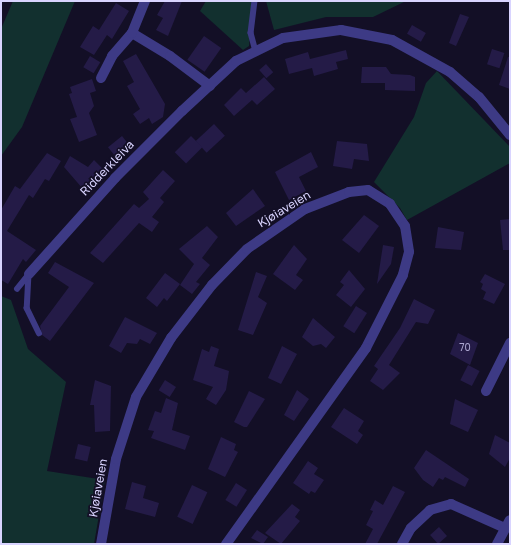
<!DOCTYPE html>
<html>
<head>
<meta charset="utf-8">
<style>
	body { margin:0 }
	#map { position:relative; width:511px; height:545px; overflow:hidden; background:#130f26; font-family:"Golos Text",sans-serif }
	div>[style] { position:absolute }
	.green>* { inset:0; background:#12302f }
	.building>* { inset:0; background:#241b47; transform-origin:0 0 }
	.service>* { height:5.5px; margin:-2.75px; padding:0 2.75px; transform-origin:2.75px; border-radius:2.75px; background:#3d3a85 }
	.minor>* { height:10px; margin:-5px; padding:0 5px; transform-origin:5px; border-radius:5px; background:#3d3a85 }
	span { translate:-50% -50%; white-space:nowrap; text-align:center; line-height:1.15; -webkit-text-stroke:3.5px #130f26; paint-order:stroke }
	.number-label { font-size:10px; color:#aca6d1 }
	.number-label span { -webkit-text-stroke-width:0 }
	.street-label { font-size:12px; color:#d9d4ff }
	.frame { position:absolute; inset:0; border:2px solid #d9d4ff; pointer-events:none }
</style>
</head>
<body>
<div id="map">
	<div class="green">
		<div style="clip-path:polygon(13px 1px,75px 1px,22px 127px,1px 156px,1px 29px)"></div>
		<div style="clip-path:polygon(206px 1px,253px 1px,249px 46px,243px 50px,200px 11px)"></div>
		<div style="clip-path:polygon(266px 1px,406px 1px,373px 17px,326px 17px,274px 30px)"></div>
		<div style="clip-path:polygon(437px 71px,510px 147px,510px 163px,407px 220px,400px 208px,374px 182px,414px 117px,426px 83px)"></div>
		<div style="clip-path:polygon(1px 296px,11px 300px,28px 349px,66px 382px,47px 471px,105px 480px,94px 544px,1px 544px)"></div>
	</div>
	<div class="building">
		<div style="clip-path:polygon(165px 1px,182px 1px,168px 36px,156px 30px,163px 18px,157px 15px)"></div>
		<div style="clip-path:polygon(116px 3px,129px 11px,112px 39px,107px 35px,94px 55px,80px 47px,93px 26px,99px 30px)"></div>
		<div style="clip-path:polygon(460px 14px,469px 17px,456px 46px,449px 43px)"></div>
		<div style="left:412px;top:25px;width:16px;height:10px;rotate:30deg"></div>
		<div style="left:204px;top:36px;width:21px;height:29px;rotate:35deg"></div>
		<div style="left:492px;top:49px;width:13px;height:16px;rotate:18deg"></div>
		<div style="clip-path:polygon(346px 50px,348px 59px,336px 62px,338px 69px,314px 76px,312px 68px,289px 74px,285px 59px,308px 52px,310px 59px)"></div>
		<div style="clip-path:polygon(136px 54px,165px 104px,163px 117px,152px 124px,149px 118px,140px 124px,133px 114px,140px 109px,127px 86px,134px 82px,123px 61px)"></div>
		<div style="left:90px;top:56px;width:12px;height:13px;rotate:31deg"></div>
		<div style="clip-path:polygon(508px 57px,510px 57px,510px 89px,499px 85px)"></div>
		<div style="left:266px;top:64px;width:11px;height:9px;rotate:49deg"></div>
		<div style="clip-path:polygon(362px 67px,386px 67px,391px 74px,410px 75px,415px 77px,415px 91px,385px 90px,385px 83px,361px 83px)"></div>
		<div style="clip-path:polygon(264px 77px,275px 89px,257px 105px,252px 100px,234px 116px,224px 105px,241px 88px,246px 93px)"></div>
		<div style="clip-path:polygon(92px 79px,96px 91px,90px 93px,94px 106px,89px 113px,97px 135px,79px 142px,70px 119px,77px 117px,69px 94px,72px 93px,70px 87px)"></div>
		<div style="left:214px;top:124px;width:16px;height:25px;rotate:47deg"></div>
		<div style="left:122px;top:136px;width:14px;height:18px;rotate:51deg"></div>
		<div style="left:191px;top:136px;width:16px;height:23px;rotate:45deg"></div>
		<div style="clip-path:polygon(337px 141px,367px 144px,369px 161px,354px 159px,352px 169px,333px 166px)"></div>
		<div style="clip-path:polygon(311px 152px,318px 167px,299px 177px,306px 191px,289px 200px,275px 172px)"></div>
		<div style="clip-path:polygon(47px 153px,61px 161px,49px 181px,45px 179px,33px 198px,29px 195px,7px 231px,36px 250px,26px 262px,23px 259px,8px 284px,1px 280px,1px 210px,15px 186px,20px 189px)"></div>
		<div style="clip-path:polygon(70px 156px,88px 167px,94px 160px,104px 170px,83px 189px,64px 167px)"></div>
		<div style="clip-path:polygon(163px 170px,175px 181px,160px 198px,164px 202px,152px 217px,159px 222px,152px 232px,139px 223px,103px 263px,90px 253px,134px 204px,139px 208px,149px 199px,143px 192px)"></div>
		<div style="clip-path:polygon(253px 189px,265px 206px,236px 226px,226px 213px)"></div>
		<div style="clip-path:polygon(364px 215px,379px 226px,359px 253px,342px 240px)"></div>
		<div style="clip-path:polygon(510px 219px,510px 250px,503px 250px,500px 220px)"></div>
		<div style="clip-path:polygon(207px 226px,218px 237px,202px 258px,210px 265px,196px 282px,200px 284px,192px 294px,180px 285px,194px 264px,179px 249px)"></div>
		<div style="clip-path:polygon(438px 227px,464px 232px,461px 250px,435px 248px)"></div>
		<div style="clip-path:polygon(294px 245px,307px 259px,296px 275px,303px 280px,295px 290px,273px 274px)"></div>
		<div style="clip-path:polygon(383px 245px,394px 247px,391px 264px,377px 284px)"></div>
		<div style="clip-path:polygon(55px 262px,94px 283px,50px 341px,42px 335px,40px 326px,69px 287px,48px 273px)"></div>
		<div style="clip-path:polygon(349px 270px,365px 289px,351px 307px,336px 295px,344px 285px,340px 282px)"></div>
		<div style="clip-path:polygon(256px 272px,267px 276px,258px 297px,267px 303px,253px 335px,238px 330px)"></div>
		<div style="clip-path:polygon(165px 273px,180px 284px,167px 301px,164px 298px,157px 307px,146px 298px)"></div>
		<div style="clip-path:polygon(485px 274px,505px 284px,494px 304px,483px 299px,486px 292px,481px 289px,483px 284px,480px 282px)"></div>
		<div style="clip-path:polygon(414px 299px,435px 310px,428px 324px,416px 322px,389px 365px,400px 373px,383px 390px,370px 381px,378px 369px,374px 366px,400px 328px)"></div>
		<div style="left:356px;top:306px;width:13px;height:24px;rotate:32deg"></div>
		<div style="clip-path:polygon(125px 317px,157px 333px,150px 344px,140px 339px,137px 344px,127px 343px,121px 353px,109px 346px)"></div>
		<div style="clip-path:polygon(313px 318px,335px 337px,326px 348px,321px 344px,313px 346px,302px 337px)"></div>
		<div style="clip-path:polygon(458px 333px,478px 343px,470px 365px,450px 354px)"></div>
		<div style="clip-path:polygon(211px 346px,219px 349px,214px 366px,229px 371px,226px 390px,216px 405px,206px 399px,213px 387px,193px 380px,202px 349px,209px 352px)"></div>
		<div style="clip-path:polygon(282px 346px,297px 354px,281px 384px,268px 378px)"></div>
		<div style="left:468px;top:365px;width:13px;height:17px;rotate:27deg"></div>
		<div style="clip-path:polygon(95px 380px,111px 386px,110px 431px,95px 432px,94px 405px,90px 405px)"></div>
		<div style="left:165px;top:380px;width:13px;height:12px;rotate:32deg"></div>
		<div style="clip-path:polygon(297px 390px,309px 399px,294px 421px,284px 415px)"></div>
		<div style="clip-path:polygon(249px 391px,265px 399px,247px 427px,244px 427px,234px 422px)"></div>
		<div style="clip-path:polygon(166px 398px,178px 403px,172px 430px,190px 436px,185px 450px,151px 438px,154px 431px,148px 430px,155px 411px,161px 413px)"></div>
		<div style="clip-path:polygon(455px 399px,478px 410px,468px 432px,450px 424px)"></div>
		<div style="clip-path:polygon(344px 408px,364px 421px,358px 431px,363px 435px,357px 444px,331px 427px)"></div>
		<div style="clip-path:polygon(495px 435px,510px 443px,510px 458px,505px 467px,489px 454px)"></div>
		<div style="clip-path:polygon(221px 437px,236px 444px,234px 450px,238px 452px,225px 477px,208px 469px)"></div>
		<div style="left:78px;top:444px;width:13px;height:15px;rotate:13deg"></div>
		<div style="clip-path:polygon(426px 450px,469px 479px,465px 487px,445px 477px,443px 480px,439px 478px,433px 487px,423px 480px,414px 468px)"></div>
		<div style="clip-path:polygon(308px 461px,318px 468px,314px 474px,324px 480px,315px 493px,311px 491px,309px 494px,293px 483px)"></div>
		<div style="clip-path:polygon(132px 482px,146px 486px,143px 498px,159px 503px,155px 517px,125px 509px)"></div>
		<div style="left:236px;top:483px;width:13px;height:20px;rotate:32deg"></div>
		<div style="left:192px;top:485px;width:17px;height:35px;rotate:25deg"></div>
		<div style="clip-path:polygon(393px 486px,405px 492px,377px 544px,365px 544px,373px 529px,366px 525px,373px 511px,370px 510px,375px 500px,383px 505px)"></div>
		<div style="clip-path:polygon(292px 504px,300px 510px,295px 517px,300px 521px,281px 544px,265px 533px)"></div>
		<div style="left:439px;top:527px;width:12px;height:12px;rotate:48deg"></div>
		<div style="clip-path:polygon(257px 530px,268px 537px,263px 544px,251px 538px)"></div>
	</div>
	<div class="service">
		<div style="left:255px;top:1px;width:32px;rotate:97deg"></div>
		<div style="left:251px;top:33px;width:16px;rotate:75deg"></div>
		<div style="left:29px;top:274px;width:34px;rotate:93deg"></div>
		<div style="left:27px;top:308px;width:28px;rotate:64deg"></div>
		<div style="left:17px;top:289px;width:19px;rotate:-51deg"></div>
	</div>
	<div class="minor">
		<div style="left:132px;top:33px;width:44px;rotate:31.2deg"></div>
		<div style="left:170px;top:56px;width:50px;rotate:36.9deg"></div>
		<div style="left:101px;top:78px;width:25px;rotate:-63deg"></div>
		<div style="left:112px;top:56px;width:30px;rotate:-49deg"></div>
		<div style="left:132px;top:33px;width:35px;rotate:-68deg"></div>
		<div style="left:29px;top:274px;width:129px;rotate:-48.1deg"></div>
		<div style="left:115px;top:178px;width:95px;rotate:-45deg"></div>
		<div style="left:182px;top:111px;width:74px;rotate:-42.8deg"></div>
		<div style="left:236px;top:61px;width:52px;rotate:-26.1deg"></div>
		<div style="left:283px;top:38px;width:59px;rotate:-7.9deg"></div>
		<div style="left:341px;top:30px;width:52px;rotate:11.1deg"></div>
		<div style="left:392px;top:40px;width:66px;rotate:28.9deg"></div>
		<div style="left:450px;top:72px;width:38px;rotate:41deg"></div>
		<div style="left:479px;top:97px;width:49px;rotate:50.8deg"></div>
		<div style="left:486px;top:391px;width:54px;rotate:-63.4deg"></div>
		<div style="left:101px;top:544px;width:86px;rotate:-80deg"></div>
		<div style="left:116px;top:459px;width:65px;rotate:-72.1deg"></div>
		<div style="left:136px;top:397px;width:69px;rotate:-59.3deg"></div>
		<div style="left:171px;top:338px;width:67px;rotate:-52.3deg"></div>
		<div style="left:212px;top:285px;width:50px;rotate:-45.8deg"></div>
		<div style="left:247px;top:249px;width:70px;rotate:-34.6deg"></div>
		<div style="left:305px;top:209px;width:47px;rotate:-21.1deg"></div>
		<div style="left:349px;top:192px;width:19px;rotate:-6deg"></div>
		<div style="left:368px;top:190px;width:26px;rotate:32deg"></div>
		<div style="left:390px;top:204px;width:27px;rotate:56deg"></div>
		<div style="left:405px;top:226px;width:26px;rotate:81deg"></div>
		<div style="left:409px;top:252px;width:24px;rotate:105deg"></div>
		<div style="left:403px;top:275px;width:82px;rotate:116.9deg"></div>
		<div style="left:366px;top:348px;width:241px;rotate:125.5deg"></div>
		<div style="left:402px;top:544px;width:18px;rotate:-61deg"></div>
		<div style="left:411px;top:528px;width:26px;rotate:-43deg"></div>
		<div style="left:430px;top:510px;width:22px;rotate:-16deg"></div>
		<div style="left:451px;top:504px;width:59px;rotate:24deg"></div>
		<div style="left:497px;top:544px;width:27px;rotate:-62deg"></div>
	</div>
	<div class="number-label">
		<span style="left:465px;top:348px">70</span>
	</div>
	<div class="street-label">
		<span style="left:107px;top:168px;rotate:-46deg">Ridderkleiva</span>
		<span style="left:284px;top:209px;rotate:-31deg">Kjøiaveien</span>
		<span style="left:98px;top:488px;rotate:-80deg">Kjøiaveien</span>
	</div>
	<div class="frame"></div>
</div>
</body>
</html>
